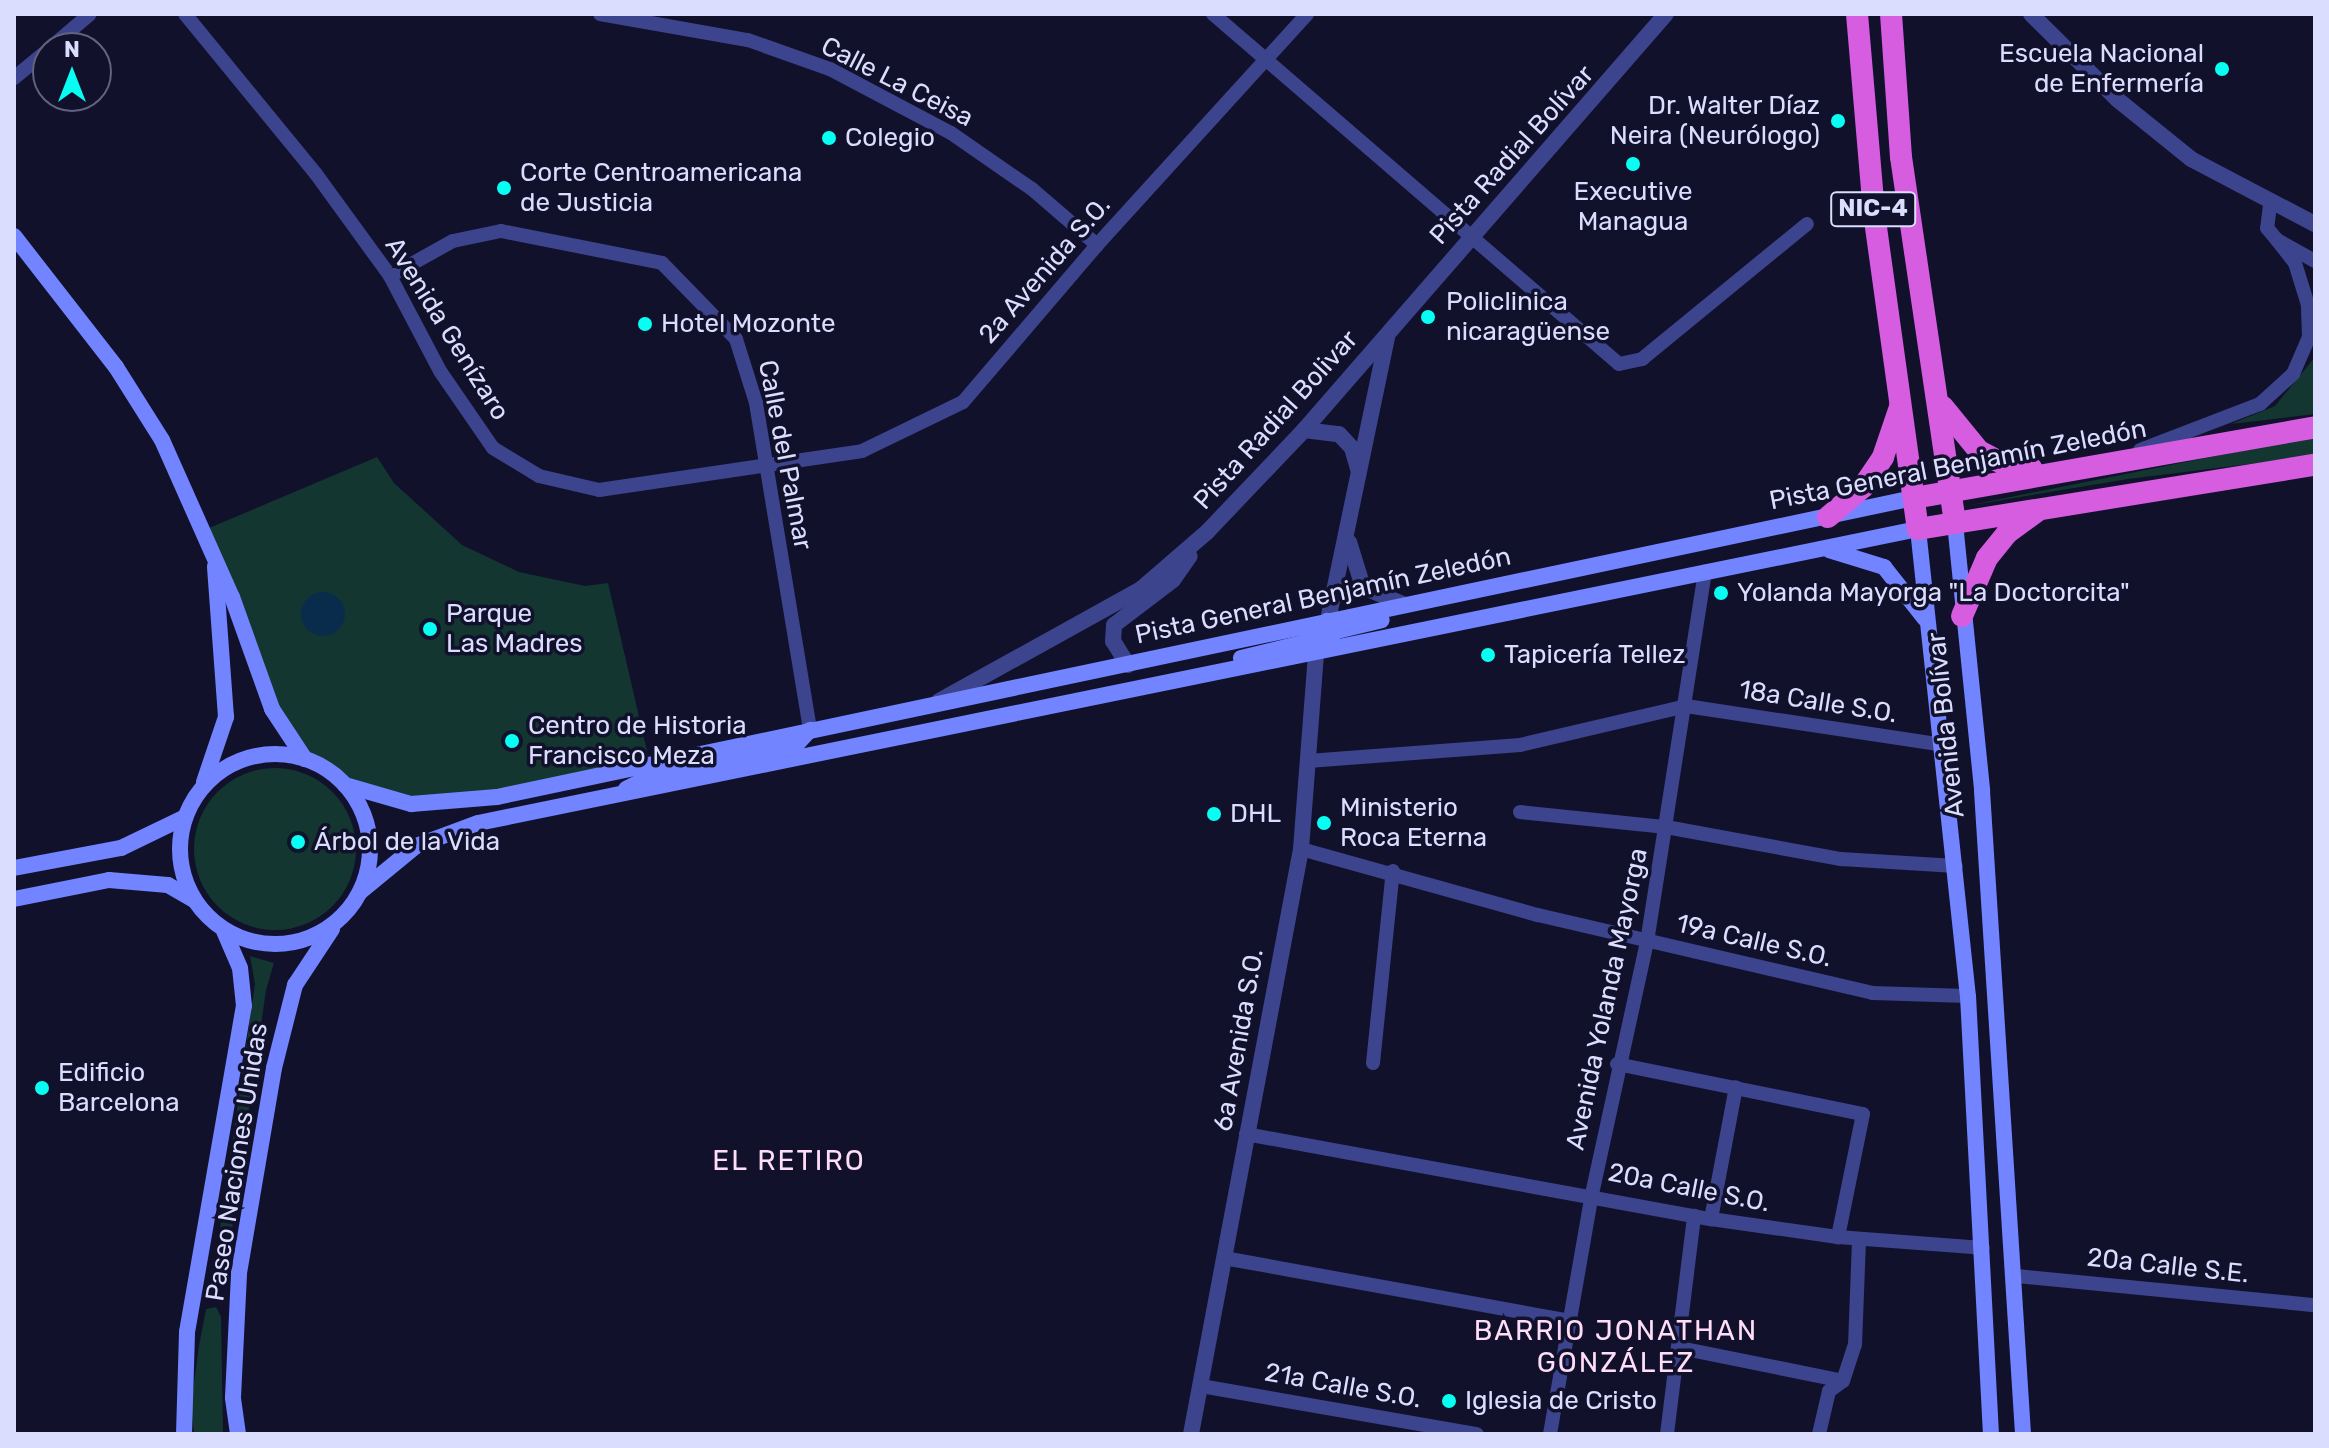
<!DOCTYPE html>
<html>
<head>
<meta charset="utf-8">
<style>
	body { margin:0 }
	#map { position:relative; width:2329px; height:1448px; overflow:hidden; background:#11112c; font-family:Rubik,sans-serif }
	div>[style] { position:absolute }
	.green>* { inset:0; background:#133630 }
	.round { border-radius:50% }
	.water>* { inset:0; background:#0a2c4c }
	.minor>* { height:14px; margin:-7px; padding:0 7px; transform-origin:7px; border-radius:7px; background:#3b448c }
	.tertiary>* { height:16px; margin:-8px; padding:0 8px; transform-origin:8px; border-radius:8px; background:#3b448c }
	.secondary>* { height:16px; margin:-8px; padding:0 8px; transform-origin:8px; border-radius:8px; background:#7284ff }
	.secondary>.ring { margin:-8px; padding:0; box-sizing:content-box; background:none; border:16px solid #7284ff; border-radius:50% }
	.trunk>* { height:22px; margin:-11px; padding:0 11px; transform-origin:11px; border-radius:11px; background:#d65ce0 }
	.dots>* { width:22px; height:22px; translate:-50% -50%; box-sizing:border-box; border:4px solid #11112c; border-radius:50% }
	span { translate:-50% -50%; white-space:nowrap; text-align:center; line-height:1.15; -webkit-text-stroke:7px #11112c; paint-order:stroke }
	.shield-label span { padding:2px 6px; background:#11112c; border:2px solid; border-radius:6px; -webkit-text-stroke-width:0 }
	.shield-label { font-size:24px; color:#dbddff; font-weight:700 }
	.poi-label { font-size:26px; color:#dbddff }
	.right { translate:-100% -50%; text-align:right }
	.left { translate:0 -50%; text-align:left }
	.street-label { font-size:26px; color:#dbddff }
	.neighbourhood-label { font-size:28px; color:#ffddf8; letter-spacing:2px }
	.frame { position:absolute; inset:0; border:16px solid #dbddff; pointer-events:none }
	.north { position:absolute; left:32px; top:32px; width:80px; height:80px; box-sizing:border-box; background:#11112c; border:2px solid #626380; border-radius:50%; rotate:0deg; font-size:22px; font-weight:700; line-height:32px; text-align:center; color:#dbddff }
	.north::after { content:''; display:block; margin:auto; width:28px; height:36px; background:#07fff3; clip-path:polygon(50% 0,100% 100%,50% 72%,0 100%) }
</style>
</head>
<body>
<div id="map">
	<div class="green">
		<div style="clip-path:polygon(2315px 357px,2315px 414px,2231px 424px,2275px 406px)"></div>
		<div style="clip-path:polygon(2315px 436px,2315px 456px,2128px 479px,1966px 506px)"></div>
		<div style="clip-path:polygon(377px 457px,394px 483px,462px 545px,519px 572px,585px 586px,608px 583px,650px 764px,435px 804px,345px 785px,305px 759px,271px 708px,202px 531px)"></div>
		<div class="round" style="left:194px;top:768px;width:162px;height:162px"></div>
		<div style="clip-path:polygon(250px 956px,274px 963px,266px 990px,229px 1250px,222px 1255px,217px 1250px,255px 984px)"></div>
		<div style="clip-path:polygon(216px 1307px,221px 1317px,223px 1434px,194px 1434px,191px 1404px,199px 1346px,206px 1309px)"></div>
	</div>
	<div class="water">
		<div class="round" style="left:301px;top:592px;width:44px;height:44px"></div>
	</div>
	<div class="minor">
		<div style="left:185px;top:14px;width:207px;rotate:50.7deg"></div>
		<div style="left:316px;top:174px;width:126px;rotate:54deg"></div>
		<div style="left:390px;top:276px;width:107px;rotate:62.2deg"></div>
		<div style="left:440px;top:371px;width:93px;rotate:55.5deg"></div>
		<div style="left:493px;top:448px;width:54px;rotate:31.3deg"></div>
		<div style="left:539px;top:476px;width:62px;rotate:13.1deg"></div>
		<div style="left:599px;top:490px;width:266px;rotate:-8.4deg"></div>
		<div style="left:862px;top:451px;width:112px;rotate:-25.9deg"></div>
		<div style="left:963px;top:402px;width:206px;rotate:-49.5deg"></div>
		<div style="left:1097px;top:245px;width:312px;rotate:-47.7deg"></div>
		<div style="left:600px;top:14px;width:150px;rotate:10deg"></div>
		<div style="left:748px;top:40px;width:87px;rotate:19.5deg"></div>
		<div style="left:830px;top:69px;width:137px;rotate:27.9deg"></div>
		<div style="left:951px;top:133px;width:98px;rotate:34.7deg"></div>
		<div style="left:1032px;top:189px;width:86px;rotate:40.7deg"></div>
		<div style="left:1213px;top:14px;width:536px;rotate:40.76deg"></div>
		<div style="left:1619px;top:364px;width:24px;rotate:-12deg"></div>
		<div style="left:1642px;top:359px;width:213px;rotate:-39.3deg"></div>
		<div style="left:50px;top:48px;width:52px;rotate:-40.4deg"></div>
		<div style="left:14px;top:78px;width:44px;rotate:-39.5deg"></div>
		<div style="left:2270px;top:205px;width:23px;rotate:97deg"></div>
		<div style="left:2267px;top:228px;width:16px;rotate:50deg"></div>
		<div style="left:2277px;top:240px;width:43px;rotate:28.9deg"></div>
		<div style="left:390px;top:276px;width:72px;rotate:-29.1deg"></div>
		<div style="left:453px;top:241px;width:49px;rotate:-11.8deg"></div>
		<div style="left:501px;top:231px;width:164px;rotate:11.2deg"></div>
		<div style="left:662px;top:263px;width:106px;rotate:45.8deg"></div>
		<div style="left:736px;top:339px;width:67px;rotate:72.6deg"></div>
		<div style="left:756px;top:403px;width:331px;rotate:80.6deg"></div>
		<div style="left:2140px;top:450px;width:129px;rotate:-21deg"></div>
		<div style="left:2260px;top:404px;width:45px;rotate:-42.3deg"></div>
		<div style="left:2293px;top:374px;width:40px;rotate:-66.6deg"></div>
		<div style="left:2309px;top:337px;width:32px;rotate:-92deg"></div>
		<div style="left:2308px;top:305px;width:44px;rotate:-107.2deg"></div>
		<div style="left:2295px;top:263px;width:29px;rotate:-128deg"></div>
		<div style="left:1308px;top:761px;width:213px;rotate:-4.3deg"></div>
		<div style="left:1520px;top:745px;width:171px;rotate:-13.2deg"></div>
		<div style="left:1686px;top:706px;width:260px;rotate:8.6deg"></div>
		<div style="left:1520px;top:812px;width:147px;rotate:5.9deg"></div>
		<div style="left:1666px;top:827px;width:178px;rotate:10.4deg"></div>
		<div style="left:1841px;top:859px;width:115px;rotate:3.5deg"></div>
		<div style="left:1301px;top:849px;width:246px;rotate:15.6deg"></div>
		<div style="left:1538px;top:915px;width:343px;rotate:13.1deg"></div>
		<div style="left:1872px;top:993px;width:96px;rotate:1.8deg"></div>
		<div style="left:1373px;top:1063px;width:193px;rotate:-84.1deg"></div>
		<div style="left:1617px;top:1064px;width:251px;rotate:11.5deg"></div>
		<div style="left:1863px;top:1114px;width:126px;rotate:101.5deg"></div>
		<div style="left:1246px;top:1134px;width:473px;rotate:10.4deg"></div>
		<div style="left:1711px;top:1219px;width:128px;rotate:8.1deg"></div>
		<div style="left:1838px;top:1237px;width:145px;rotate:4.3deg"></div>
		<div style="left:1711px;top:1219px;width:134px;rotate:-79.3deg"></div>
		<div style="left:1224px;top:1258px;width:353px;rotate:10.3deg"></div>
		<div style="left:2017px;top:1276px;width:299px;rotate:5.6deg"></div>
		<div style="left:1680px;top:1348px;width:166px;rotate:11.4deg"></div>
		<div style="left:1201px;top:1386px;width:280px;rotate:9.9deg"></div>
		<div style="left:1550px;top:1434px;width:244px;rotate:-80.1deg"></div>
		<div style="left:1592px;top:1194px;width:258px;rotate:-77.7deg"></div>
		<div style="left:1647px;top:942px;width:375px;rotate:-81.1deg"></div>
		<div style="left:1667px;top:1434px;width:220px;rotate:-82.9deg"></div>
		<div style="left:1819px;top:1434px;width:44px;rotate:-76.9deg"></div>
		<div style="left:1829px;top:1391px;width:17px;rotate:-36deg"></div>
		<div style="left:1843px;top:1381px;width:38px;rotate:-72deg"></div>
		<div style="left:1855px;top:1345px;width:106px;rotate:-87.8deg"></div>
	</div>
	<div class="tertiary">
		<div style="left:2031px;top:14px;width:122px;rotate:44.7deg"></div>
		<div style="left:2118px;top:100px;width:94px;rotate:38.9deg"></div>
		<div style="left:2191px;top:159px;width:140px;rotate:27.7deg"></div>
		<div style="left:1304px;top:430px;width:35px;rotate:7deg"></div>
		<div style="left:1339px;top:434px;width:19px;rotate:47deg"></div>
		<div style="left:1352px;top:448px;width:22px;rotate:74deg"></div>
		<div style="left:1349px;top:542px;width:47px;rotate:72.7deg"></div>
		<div style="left:1363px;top:587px;width:46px;rotate:23.2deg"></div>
		<div style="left:1328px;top:620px;width:288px;rotate:-78.2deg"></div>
		<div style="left:1128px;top:665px;width:28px;rotate:-122deg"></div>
		<div style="left:1113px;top:641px;width:16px;rotate:-86deg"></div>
		<div style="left:1114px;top:625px;width:74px;rotate:-37.3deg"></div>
		<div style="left:1173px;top:580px;width:29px;rotate:-55deg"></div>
		<div style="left:939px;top:701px;width:231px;rotate:-29deg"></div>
		<div style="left:1141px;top:589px;width:87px;rotate:-40.8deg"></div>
		<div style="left:1207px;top:532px;width:141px;rotate:-46.4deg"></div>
		<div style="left:1304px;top:430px;width:551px;rotate:-48.97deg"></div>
		<div style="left:1191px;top:1434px;width:595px;rotate:-79.35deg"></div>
		<div style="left:1301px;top:849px;width:197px;rotate:-85.6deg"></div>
	</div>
	<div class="secondary">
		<div style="left:14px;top:236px;width:166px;rotate:52.1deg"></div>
		<div style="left:116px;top:367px;width:86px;rotate:57.8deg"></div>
		<div style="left:162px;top:440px;width:172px;rotate:66deg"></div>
		<div style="left:232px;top:597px;width:119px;rotate:70.3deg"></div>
		<div style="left:272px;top:709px;width:60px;rotate:56.6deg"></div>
		<div style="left:1955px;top:523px;width:269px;rotate:84.2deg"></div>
		<div style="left:1982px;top:791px;width:644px;rotate:86.35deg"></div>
		<div style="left:1829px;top:550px;width:58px;rotate:17.2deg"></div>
		<div style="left:1884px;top:567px;width:66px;rotate:51.7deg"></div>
		<div style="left:1317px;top:647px;width:26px;rotate:-39deg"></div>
		<div style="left:1337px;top:631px;width:46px;rotate:-13.7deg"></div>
		<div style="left:1241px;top:658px;width:67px;rotate:-13.8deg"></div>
		<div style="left:1306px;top:642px;width:30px;rotate:-45deg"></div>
		<div class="ring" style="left:180px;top:754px;width:174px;height:174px"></div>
		<div style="left:204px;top:782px;width:69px;rotate:-71.3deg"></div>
		<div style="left:226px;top:717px;width:151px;rotate:-94.2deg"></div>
		<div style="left:345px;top:785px;width:69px;rotate:16.1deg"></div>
		<div style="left:411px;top:804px;width:86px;rotate:-4.7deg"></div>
		<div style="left:497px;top:797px;width:1448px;rotate:-11.92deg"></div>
		<div style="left:626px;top:789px;width:25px;rotate:-27deg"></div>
		<div style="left:648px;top:778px;width:152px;rotate:-12.6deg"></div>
		<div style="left:796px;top:745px;width:21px;rotate:-47deg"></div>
		<div style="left:14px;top:868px;width:109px;rotate:-10.6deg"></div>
		<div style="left:121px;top:848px;width:71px;rotate:-25.8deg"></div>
		<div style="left:360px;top:892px;width:72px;rotate:-39.4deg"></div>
		<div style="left:416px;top:846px;width:66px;rotate:-20.4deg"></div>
		<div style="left:478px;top:823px;width:1470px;rotate:-11.54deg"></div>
		<div style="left:1918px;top:529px;width:470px;rotate:83.9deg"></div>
		<div style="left:1968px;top:996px;width:439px;rotate:87deg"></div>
		<div style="left:14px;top:899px;width:97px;rotate:-11.3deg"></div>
		<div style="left:109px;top:880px;width:59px;rotate:4.8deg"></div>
		<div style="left:168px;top:885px;width:30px;rotate:30deg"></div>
		<div style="left:184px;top:1434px;width:102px;rotate:-88.3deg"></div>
		<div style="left:187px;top:1332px;width:331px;rotate:-80.1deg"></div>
		<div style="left:244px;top:1006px;width:38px;rotate:-96deg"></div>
		<div style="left:240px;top:968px;width:40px;rotate:-113.4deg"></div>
		<div style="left:238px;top:1434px;width:37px;rotate:-98deg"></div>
		<div style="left:233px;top:1397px;width:124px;rotate:-87.2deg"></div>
		<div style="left:239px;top:1273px;width:208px;rotate:-80.3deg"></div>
		<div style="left:274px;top:1068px;width:86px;rotate:-75.8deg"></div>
		<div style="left:295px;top:985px;width:67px;rotate:-56.5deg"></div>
	</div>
	<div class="trunk">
		<div style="left:1857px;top:14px;width:200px;rotate:85.1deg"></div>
		<div style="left:1874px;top:213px;width:319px;rotate:82.1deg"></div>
		<div style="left:1918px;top:529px;width:402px;rotate:-9.2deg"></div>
		<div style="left:1891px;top:14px;width:143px;rotate:86deg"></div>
		<div style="left:1901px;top:157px;width:370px;rotate:81.6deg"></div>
		<div style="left:1943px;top:407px;width:57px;rotate:50.7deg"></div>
		<div style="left:1979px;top:451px;width:30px;rotate:28deg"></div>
		<div style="left:2005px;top:465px;width:27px;rotate:8deg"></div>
		<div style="left:1914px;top:498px;width:407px;rotate:-10deg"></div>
		<div style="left:1828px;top:517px;width:46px;rotate:-40.6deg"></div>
		<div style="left:1863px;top:487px;width:36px;rotate:-56deg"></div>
		<div style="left:1883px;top:457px;width:53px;rotate:-71.2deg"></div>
		<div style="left:1962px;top:616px;width:63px;rotate:-66.7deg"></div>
		<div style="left:1987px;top:558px;width:32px;rotate:-51deg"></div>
		<div style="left:2007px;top:533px;width:36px;rotate:-36deg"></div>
	</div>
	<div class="dots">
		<div style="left:2222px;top:69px;background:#07fff3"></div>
		<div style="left:1838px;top:121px;background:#07fff3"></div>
		<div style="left:829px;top:138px;background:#07fff3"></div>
		<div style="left:1633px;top:164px;background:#07fff3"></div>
		<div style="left:504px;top:188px;background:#07fff3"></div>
		<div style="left:1428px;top:317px;background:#07fff3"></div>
		<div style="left:645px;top:324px;background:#07fff3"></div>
		<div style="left:1721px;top:593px;background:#07fff3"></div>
		<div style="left:430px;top:629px;background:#07fff3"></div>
		<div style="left:1488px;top:655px;background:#07fff3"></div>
		<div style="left:512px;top:741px;background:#07fff3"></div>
		<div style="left:1214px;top:814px;background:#07fff3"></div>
		<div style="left:1324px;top:823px;background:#07fff3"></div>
		<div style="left:298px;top:842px;background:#07fff3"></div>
		<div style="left:42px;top:1088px;background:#07fff3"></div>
		<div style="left:1449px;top:1401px;background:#07fff3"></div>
	</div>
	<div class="shield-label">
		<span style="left:1873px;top:209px">NIC-4</span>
	</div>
	<div class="poi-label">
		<span class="right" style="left:2204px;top:69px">Escuela Nacional<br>de Enfermería</span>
		<span class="right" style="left:1820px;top:121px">Dr. Walter Díaz<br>Neira (Neurólogo)</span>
		<span class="left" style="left:845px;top:138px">Colegio</span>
		<span class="left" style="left:520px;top:188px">Corte Centroamericana<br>de Justicia</span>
		<span style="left:1633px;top:207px">Executive<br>Managua</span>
		<span class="left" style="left:1446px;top:317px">Policlinica<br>nicaragüense</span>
		<span class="left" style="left:661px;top:324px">Hotel Mozonte</span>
		<span class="left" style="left:1737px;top:593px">Yolanda Mayorga "La Doctorcita"</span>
		<span class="left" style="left:446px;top:629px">Parque<br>Las Madres</span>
		<span class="left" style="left:1504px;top:655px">Tapicería Tellez</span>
		<span class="left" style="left:528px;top:741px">Centro de Historia<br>Francisco Meza</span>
		<span class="left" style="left:1340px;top:823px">Ministerio<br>Roca Eterna</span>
		<span class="left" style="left:1230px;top:814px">DHL</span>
		<span class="left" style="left:314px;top:842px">Árbol de la Vida</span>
		<span class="left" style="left:58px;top:1088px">Edificio<br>Barcelona</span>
		<span class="left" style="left:1465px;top:1401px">Iglesia de Cristo</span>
	</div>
	<div class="street-label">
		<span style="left:897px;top:82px;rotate:27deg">Calle La Ceisa</span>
		<span style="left:1512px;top:155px;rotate:-48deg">Pista Radial Bolívar</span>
		<span style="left:1045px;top:270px;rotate:-49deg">2a Avenida S.O.</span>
		<span style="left:447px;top:329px;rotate:58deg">Avenida Genízaro</span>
		<span style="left:1276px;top:420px;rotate:-48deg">Pista Radial Bolivar</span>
		<span style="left:785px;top:455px;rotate:79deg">Calle del Palmar</span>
		<span style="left:1958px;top:465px;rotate:-11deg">Pista General Benjamín Zeledón</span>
		<span style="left:1323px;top:596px;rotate:-12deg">Pista General Benjamín Zeledón</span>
		<span style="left:1818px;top:702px;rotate:9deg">18a Calle S.O.</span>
		<span style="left:1946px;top:725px;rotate:-96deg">Avenida Bolívar</span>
		<span style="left:1754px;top:941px;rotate:13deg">19a Calle S.O.</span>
		<span style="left:1607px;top:999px;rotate:-78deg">Avenida Yolanda Mayorga</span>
		<span style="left:1239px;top:1040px;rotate:-80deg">6a Avenida S.O.</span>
		<span style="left:237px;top:1162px;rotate:-81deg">Paseo Naciones Unidas</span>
		<span style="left:1689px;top:1188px;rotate:11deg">20a Calle S.O.</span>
		<span style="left:2168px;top:1266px;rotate:6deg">20a Calle S.E.</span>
		<span style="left:1343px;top:1386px;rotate:10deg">21a Calle S.O.</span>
	</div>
	<div class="neighbourhood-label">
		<span style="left:789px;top:1161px">EL RETIRO</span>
		<span style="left:1616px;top:1347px">BARRIO JONATHAN<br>GONZÁLEZ</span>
	</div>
	<div class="frame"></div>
	<div class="north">N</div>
</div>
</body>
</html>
